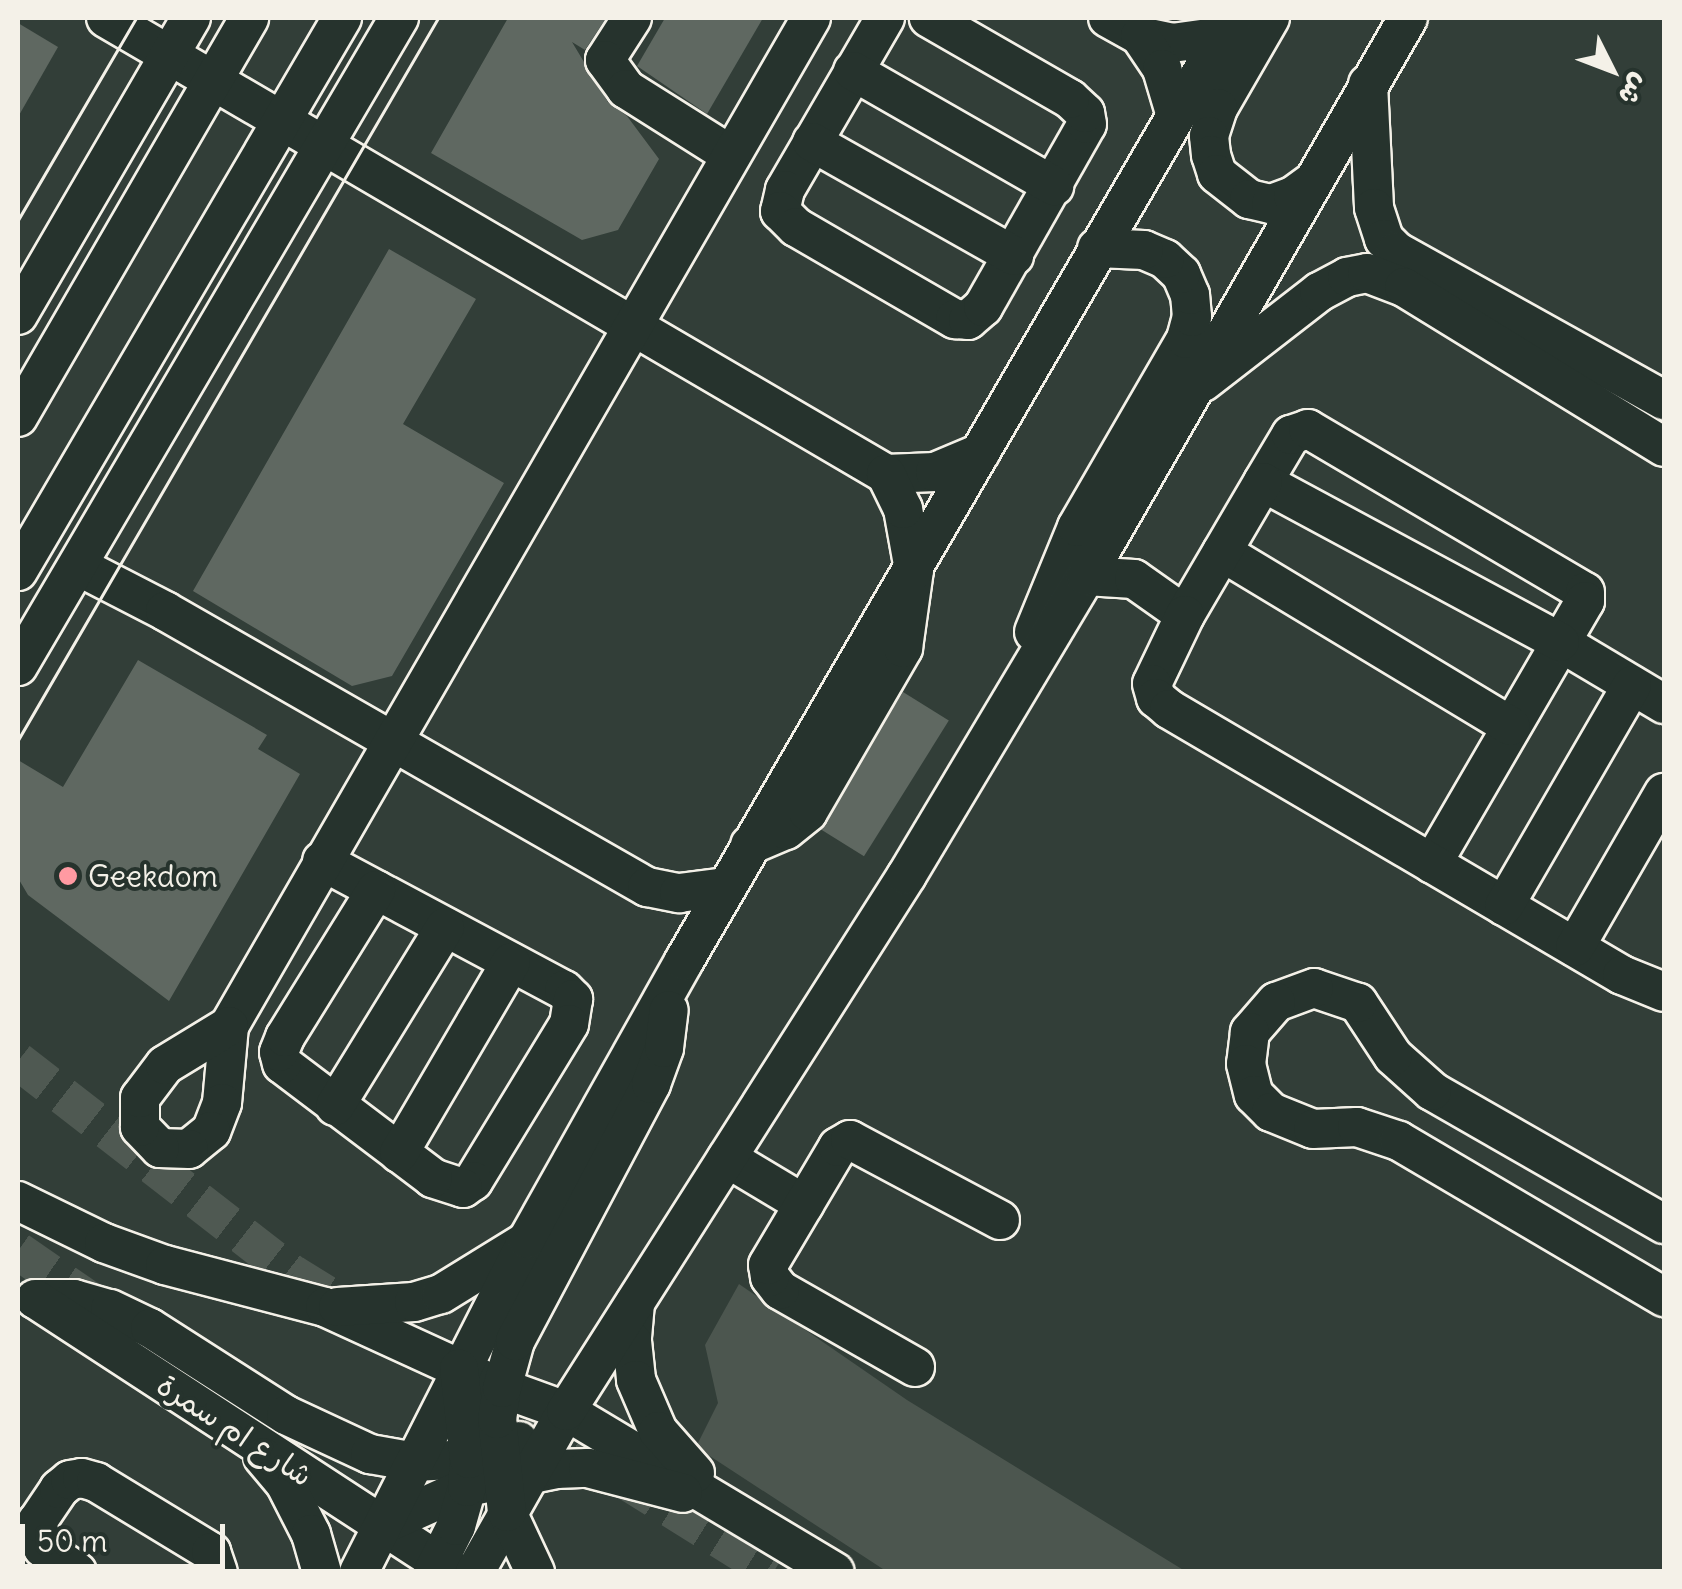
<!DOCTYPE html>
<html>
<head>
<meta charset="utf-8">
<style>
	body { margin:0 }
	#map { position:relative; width:1682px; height:1589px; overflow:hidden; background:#323e38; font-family:Delius,"Playpen Sans Arabic",sans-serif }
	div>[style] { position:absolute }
	.green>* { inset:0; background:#4c564f }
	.building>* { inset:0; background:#5f6861; transform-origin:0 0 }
	.minor-tunnel>* { height:38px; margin-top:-19px; transform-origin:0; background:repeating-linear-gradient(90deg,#4f5952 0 38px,transparent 0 57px) }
	.roads { filter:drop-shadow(2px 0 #f4f1e8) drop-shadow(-2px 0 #f4f1e8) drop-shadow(0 2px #f4f1e8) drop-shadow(0 -2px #f4f1e8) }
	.minor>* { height:38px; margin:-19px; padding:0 19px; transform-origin:19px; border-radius:19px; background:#26332d }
	.tram>* { height:2.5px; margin:-1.25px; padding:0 1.25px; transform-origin:1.25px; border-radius:1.25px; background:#f4f1e8 }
	.dots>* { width:28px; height:28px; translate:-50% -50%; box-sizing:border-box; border:5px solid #26332d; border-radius:50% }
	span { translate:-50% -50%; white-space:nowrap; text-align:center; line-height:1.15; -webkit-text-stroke:8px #26332d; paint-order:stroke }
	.poi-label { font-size:30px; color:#f4f1e8 }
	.left { translate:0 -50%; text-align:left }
	.street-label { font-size:30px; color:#f4f1e8 }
	.frame { position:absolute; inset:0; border:20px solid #f4f1e8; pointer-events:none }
	.north { position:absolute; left:1562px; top:20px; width:100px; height:100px; -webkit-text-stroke:8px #26332d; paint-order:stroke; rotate:132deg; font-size:28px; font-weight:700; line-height:40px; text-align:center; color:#f4f1e8 }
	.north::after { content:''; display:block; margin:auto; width:35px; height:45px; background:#f4f1e8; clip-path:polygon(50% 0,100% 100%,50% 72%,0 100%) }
	.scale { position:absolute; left:20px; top:1524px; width:205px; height:45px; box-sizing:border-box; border:5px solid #f4f1e8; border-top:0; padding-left:12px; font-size:30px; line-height:35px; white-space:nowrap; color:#f4f1e8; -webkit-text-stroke:8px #26332d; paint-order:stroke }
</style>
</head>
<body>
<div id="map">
	<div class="green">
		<div style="clip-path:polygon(739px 1284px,907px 1400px,1185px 1571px,886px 1571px,696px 1447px,718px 1403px,705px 1345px)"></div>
	</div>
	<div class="building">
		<div style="clip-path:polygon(508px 18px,606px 18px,585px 50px,572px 42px,608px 102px,627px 116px,659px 159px,618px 230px,582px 240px,431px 153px)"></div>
		<div style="clip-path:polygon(665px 18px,763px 18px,707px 114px,637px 66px)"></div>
		<div style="clip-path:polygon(18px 23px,58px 47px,18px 117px)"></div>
		<div style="clip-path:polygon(389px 249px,476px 299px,403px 424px,504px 483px,392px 676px,352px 686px,193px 591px)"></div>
		<div style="clip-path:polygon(138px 660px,267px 735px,258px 749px,300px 774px,169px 1001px,28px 895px,18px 878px,18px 760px,63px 787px)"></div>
		<div style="left:903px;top:692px;width:54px;height:160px;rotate:32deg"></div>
	</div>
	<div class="minor-tunnel">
		<div style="left:18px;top:1061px;width:348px;rotate:37.8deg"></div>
		<div style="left:293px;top:1274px;width:67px;rotate:31.6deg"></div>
		<div style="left:18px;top:1251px;width:102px;rotate:34.6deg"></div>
		<div style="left:478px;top:1388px;width:348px;rotate:32deg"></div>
	</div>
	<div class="roads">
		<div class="minor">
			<div style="left:106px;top:18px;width:904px;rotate:30.31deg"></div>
			<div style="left:886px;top:474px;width:49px;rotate:-2.3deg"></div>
			<div style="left:935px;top:472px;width:49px;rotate:-22.9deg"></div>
			<div style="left:632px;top:18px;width:50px;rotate:122.7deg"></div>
			<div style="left:605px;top:60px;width:36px;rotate:54deg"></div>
			<div style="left:626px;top:89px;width:124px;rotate:32.2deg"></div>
			<div style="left:885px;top:18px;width:199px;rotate:120.2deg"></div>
			<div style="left:785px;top:190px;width:22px;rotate:103deg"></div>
			<div style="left:780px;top:211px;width:23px;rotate:45deg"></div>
			<div style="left:796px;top:227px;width:184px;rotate:30.1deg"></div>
			<div style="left:955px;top:319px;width:13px;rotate:4deg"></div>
			<div style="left:968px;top:320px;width:20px;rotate:-41deg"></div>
			<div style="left:983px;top:307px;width:210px;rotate:-60.4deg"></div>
			<div style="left:1087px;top:124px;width:11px;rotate:-100deg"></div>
			<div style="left:1085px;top:113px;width:21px;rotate:-137deg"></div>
			<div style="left:1070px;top:99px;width:163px;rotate:-150.1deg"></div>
			<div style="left:1108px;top:18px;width:37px;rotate:29deg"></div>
			<div style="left:1140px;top:36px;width:33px;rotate:12deg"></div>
			<div style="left:1172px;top:43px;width:51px;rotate:-7.8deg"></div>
			<div style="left:1270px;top:18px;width:104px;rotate:120deg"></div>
			<div style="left:1218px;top:108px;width:29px;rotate:108deg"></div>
			<div style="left:1209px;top:136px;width:19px;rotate:84deg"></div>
			<div style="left:1211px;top:155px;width:20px;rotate:72deg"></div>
			<div style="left:1217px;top:174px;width:41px;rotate:38deg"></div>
			<div style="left:1249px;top:199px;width:23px;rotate:13deg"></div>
			<div style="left:1271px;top:204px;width:23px;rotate:-20deg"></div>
			<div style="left:1293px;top:196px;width:22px;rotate:-36deg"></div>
			<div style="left:1140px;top:36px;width:40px;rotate:56deg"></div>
			<div style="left:1162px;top:69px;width:49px;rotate:73.4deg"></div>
			<div style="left:853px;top:71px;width:232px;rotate:29.8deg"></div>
			<div style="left:1368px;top:84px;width:124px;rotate:87.2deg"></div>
			<div style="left:1374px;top:208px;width:33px;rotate:72deg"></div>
			<div style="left:1384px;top:239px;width:17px;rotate:45deg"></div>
			<div style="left:1396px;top:251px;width:307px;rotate:29.1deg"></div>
			<div style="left:812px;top:142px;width:232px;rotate:29.4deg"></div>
			<div style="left:18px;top:315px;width:344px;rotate:-59.8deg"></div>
			<div style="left:1203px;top:382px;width:147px;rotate:-37.8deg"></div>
			<div style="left:1319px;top:292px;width:32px;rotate:-28deg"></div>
			<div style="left:1347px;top:277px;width:20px;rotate:-11deg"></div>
			<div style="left:1367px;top:273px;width:40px;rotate:21deg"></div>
			<div style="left:1404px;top:287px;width:305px;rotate:31.6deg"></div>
			<div style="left:18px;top:417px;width:461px;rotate:-59.9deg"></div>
			<div style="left:1263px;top:482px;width:55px;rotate:-59.2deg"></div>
			<div style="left:1291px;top:435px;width:18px;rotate:-19deg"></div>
			<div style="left:1308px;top:429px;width:321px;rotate:30.5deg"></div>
			<div style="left:1585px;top:592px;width:9px;rotate:90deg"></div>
			<div style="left:1585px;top:601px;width:304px;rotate:120.2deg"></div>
			<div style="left:1222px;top:552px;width:337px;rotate:31.1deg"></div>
			<div style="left:78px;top:566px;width:98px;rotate:27.3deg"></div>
			<div style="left:165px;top:611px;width:555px;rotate:29.8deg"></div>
			<div style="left:647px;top:887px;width:33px;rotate:11deg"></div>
			<div style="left:679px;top:893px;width:47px;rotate:-7.3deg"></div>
			<div style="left:18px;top:571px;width:641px;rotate:-59.63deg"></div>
			<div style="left:1086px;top:576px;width:48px;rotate:3.6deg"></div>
			<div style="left:1134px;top:579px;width:62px;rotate:35.2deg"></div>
			<div style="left:1034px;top:632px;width:113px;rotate:-67.7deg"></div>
			<div style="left:1077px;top:527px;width:217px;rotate:-59.9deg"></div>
			<div style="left:1186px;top:339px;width:23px;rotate:-75deg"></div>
			<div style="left:1192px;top:317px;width:22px;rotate:-95deg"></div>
			<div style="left:1190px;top:295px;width:23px;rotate:-113deg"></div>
			<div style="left:1181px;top:274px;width:22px;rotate:-137deg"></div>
			<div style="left:1165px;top:259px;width:23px;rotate:-157deg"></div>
			<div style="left:1144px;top:250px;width:47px;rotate:-177.6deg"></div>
			<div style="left:18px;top:666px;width:752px;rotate:-59.55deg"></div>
			<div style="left:1664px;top:704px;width:121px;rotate:-149.2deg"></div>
			<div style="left:1560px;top:642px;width:337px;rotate:-151.7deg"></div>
			<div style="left:1263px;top:482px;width:154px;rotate:120.4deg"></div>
			<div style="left:1185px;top:615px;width:76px;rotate:115.6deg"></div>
			<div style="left:1152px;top:684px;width:15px;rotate:74deg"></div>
			<div style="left:1156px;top:698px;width:17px;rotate:40deg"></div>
			<div style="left:1169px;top:709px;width:525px;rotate:30.42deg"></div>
			<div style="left:1622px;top:975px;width:45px;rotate:22deg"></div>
			<div style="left:750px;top:845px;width:39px;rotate:-23deg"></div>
			<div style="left:786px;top:830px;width:28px;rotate:-39deg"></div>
			<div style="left:808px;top:812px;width:190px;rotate:-59.9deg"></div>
			<div style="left:903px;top:648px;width:79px;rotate:-82deg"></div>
			<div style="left:914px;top:570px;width:62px;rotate:-100.2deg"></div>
			<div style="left:903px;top:509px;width:39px;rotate:-116deg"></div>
			<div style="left:322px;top:861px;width:274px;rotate:28.1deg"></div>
			<div style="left:564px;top:990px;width:13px;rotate:45deg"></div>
			<div style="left:573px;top:999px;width:25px;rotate:99deg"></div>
			<div style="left:569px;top:1024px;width:184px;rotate:121.4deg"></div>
			<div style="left:473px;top:1181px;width:12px;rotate:145deg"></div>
			<div style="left:463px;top:1188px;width:32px;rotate:-162deg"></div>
			<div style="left:433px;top:1178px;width:189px;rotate:-142.9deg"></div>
			<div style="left:282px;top:1064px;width:12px;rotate:-104deg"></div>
			<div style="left:279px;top:1052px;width:16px;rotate:-68deg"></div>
			<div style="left:285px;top:1037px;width:173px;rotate:-58.2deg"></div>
			<div style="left:1504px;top:906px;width:255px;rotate:-59.9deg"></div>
			<div style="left:1575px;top:947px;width:178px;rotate:-60deg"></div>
			<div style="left:229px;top:1026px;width:1164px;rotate:-60deg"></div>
			<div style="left:229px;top:1026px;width:77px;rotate:95.2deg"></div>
			<div style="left:222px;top:1103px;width:30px;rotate:111deg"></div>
			<div style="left:211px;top:1131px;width:28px;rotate:141deg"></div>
			<div style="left:189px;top:1149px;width:29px;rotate:-178deg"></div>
			<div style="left:160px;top:1148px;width:29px;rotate:-134deg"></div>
			<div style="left:140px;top:1127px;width:29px;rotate:-90deg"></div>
			<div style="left:140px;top:1098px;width:41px;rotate:-52.9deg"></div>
			<div style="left:165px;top:1065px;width:75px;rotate:-31.4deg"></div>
			<div style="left:335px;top:1106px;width:210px;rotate:-58.4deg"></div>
			<div style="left:399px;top:1153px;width:221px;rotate:-59.6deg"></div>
			<div style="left:727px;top:1158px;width:90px;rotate:30.9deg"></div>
			<div style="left:18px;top:1201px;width:96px;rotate:26deg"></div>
			<div style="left:104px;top:1243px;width:65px;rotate:19.8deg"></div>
			<div style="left:165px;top:1265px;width:165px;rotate:14.7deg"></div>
			<div style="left:325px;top:1307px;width:195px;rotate:24.6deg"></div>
			<div style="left:502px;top:1388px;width:68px;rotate:19.8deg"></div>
			<div style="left:566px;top:1411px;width:313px;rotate:30.9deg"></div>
			<div style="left:1664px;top:1224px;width:267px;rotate:-150.2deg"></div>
			<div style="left:1432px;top:1091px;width:52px;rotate:-138.1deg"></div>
			<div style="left:1393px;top:1056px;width:64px;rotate:-123.4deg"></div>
			<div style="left:1358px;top:1003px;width:46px;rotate:-161.2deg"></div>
			<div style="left:1314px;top:988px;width:40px;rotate:159.8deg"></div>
			<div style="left:1276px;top:1002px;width:40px;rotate:131deg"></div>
			<div style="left:1250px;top:1032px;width:32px;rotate:97deg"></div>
			<div style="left:1246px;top:1064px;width:32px;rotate:76deg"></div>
			<div style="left:1254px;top:1095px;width:24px;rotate:45deg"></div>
			<div style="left:1271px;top:1112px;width:45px;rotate:22deg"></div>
			<div style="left:1313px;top:1129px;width:44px;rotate:-2.6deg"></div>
			<div style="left:1357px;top:1127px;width:44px;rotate:18.4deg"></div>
			<div style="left:1399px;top:1141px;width:308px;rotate:30.5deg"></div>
			<div style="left:35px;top:1299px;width:39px"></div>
			<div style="left:74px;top:1299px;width:37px;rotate:16deg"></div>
			<div style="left:110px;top:1309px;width:44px;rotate:25.4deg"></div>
			<div style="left:150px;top:1328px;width:161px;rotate:32.6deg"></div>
			<div style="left:286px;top:1415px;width:93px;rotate:24.9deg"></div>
			<div style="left:370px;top:1454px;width:46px;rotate:10.1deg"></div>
			<div style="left:415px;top:1462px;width:54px;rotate:-3.2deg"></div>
			<div style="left:469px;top:1459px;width:53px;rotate:-19.8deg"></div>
			<div style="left:37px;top:1300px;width:498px;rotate:33.1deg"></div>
			<div style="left:635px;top:1303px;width:38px;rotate:95deg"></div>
			<div style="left:632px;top:1341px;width:39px;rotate:84deg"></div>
			<div style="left:636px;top:1380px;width:56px;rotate:66.7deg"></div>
			<div style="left:658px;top:1431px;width:56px;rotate:48.6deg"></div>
			<div style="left:338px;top:1307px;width:76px;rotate:-3.8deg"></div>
			<div style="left:414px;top:1302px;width:28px;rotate:-17deg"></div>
			<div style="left:441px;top:1294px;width:95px;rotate:-31.7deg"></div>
			<div style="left:915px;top:1367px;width:155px;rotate:-150.3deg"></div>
			<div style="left:780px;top:1290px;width:16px;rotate:-128deg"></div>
			<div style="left:770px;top:1277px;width:12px;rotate:-99deg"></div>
			<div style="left:768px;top:1265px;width:137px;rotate:-59.3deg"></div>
			<div style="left:838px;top:1147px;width:14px;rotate:-30deg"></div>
			<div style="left:850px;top:1140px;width:170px;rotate:28.1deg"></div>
			<div style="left:263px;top:1457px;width:34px;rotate:50deg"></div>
			<div style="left:285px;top:1483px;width:57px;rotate:63deg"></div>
			<div style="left:311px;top:1534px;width:40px;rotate:74deg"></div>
			<div style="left:383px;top:1525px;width:92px;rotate:-24.3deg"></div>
			<div style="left:467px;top:1487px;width:91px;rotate:-11.4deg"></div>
			<div style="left:556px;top:1469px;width:32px;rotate:-2deg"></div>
			<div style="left:588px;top:1468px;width:98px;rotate:14.7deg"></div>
			<div style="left:77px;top:1572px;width:42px;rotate:-144.8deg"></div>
			<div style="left:43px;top:1548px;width:27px;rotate:-103deg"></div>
			<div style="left:37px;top:1522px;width:40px;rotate:-56deg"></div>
			<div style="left:59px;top:1489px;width:14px;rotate:-39deg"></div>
			<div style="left:70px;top:1480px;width:12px;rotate:-9deg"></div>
			<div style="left:82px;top:1478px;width:15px;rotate:16deg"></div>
			<div style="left:96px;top:1482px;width:135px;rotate:31.3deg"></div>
			<div style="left:211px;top:1552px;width:21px;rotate:71deg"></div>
			<div style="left:359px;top:1572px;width:373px;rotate:-63.1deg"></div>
			<div style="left:528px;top:1239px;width:319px;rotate:-60.7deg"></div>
			<div style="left:684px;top:961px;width:1091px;rotate:-59.79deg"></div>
			<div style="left:433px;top:1572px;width:51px;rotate:-63.4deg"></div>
			<div style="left:456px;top:1526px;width:41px;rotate:-74.2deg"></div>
			<div style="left:467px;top:1487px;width:28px;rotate:-86deg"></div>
			<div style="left:469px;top:1459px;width:91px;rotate:-96.3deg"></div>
			<div style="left:475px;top:1572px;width:185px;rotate:-60.5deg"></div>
			<div style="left:566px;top:1411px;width:635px;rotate:-57.54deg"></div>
			<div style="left:907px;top:875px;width:348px;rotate:-59.1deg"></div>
			<div style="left:1086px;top:576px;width:644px;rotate:-60.01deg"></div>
			<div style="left:535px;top:1572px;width:66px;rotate:-115deg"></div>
			<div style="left:507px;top:1512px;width:94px;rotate:-96.1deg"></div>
			<div style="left:497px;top:1419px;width:31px;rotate:-81deg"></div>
			<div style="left:502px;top:1388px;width:49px;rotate:-74.5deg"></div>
			<div style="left:515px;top:1341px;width:291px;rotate:-62.1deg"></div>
			<div style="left:651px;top:1084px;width:38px;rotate:-70deg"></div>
			<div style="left:664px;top:1048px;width:38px;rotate:-83deg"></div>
		</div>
	</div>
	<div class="tram">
		<div style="left:18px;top:220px;width:234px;rotate:-59.7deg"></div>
		<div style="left:18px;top:740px;width:835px;rotate:-59.81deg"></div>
	</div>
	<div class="dots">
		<div style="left:68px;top:876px;background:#ff9aa2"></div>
	</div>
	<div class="poi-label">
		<span class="left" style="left:88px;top:876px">Geekdom</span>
	</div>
	<div class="street-label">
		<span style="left:235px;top:1430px;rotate:33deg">شارع ام سمرة</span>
	</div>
	<div class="frame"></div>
	<div class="north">ش</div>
	<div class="scale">50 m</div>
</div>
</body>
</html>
